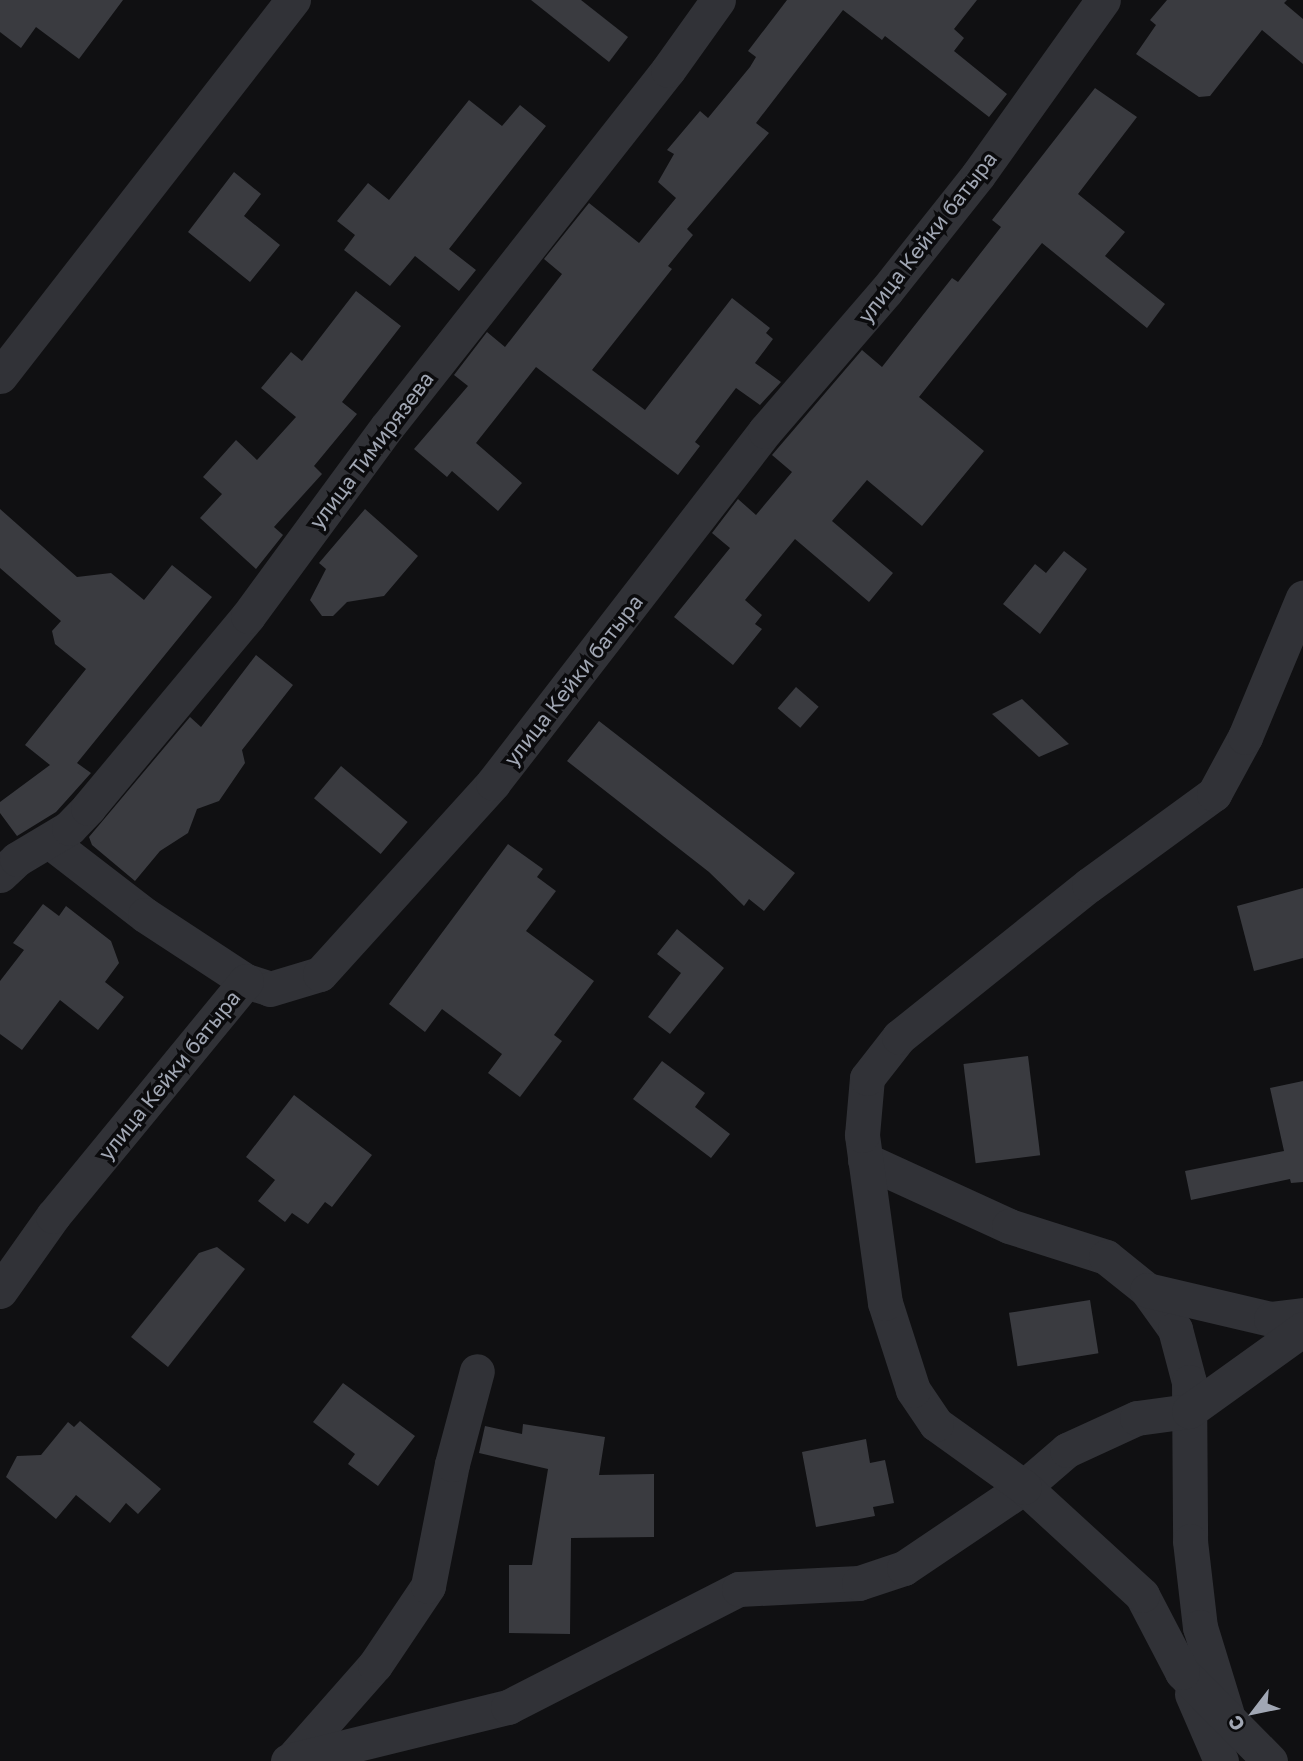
<!DOCTYPE html>
<html>
<head>
<meta charset="utf-8">
<style>
	body { margin:0 }
	#map { position:relative; width:1303px; height:1761px; overflow:hidden; background:#101012; font-family:"Golos Text",sans-serif }
	div>[style] { position:absolute }
	.building>* { inset:0; background:#3a3b40; transform-origin:0 0 }
	.minor>* { height:35px; margin:-17.5px; padding:0 17.5px; transform-origin:17.5px; border-radius:17.5px; background:#313237 }
	span { translate:-50% -50%; white-space:nowrap; text-align:center; line-height:1.15; -webkit-text-stroke:7px #0b0b0d; paint-order:stroke }
	.street-label { font-size:21px; color:#a1a7b4 }
	.north { position:absolute; left:1219px; top:1677px; width:70px; height:70px; -webkit-text-stroke:5px #0b0b0d; paint-order:stroke; rotate:238deg; font-size:19px; font-weight:700; line-height:28px; text-align:center; color:#a1a7b4 }
	.north::after { content:''; display:block; margin:auto; width:24px; height:32px; background:#a1a7b4; clip-path:polygon(50% 0,100% 100%,50% 72%,0 100%) }
</style>
</head>
<body>
<div id="map">
	<div class="building">
		<div style="clip-path:polygon(0 0,123px 0,79px 59px,36px 27px,21px 48px,0 32px)"></div>
		<div style="clip-path:polygon(531px 0,581px 0,628px 37px,609px 62px)"></div>
		<div style="clip-path:polygon(787px 0,977px 0,954px 29px,964px 38px,954px 51px,1007px 94px,989px 117px,885px 36px,882px 40px,843px 10px,756px 123px,769px 133px,687px 229px,693px 235px,668px 266px,672px 269px,592px 370px,645px 410px,732px 298px,770px 328px,766px 333px,773px 339px,755px 363px,781px 382px,760px 405px,736px 388px,695px 442px,700px 446px,678px 475px,536px 367px,476px 443px,522px 483px,498px 511px,452px 471px,447px 477px,414px 449px,468px 386px,454px 375px,487px 332px,505px 347px,562px 274px,544px 259px,589px 203px,639px 243px,676px 198px,658px 182px,674px 154px,667px 150px,700px 111px,708px 118px,750px 67px,756px 57px,748px 51px)"></div>
		<div style="clip-path:polygon(1167px 0,1287px 0,1284px 3px,1303px 19px,1303px 64px,1262px 30px,1210px 96px,1199px 97px,1136px 54px,1156px 25px,1150px 20px)"></div>
		<div style="clip-path:polygon(1095px 88px,1137px 117px,1078px 194px,1125px 232px,1105px 256px,1165px 304px,1147px 328px,1042px 243px,919px 397px,984px 451px,922px 526px,867px 480px,832px 521px,893px 573px,869px 602px,795px 539px,745px 600px,762px 615px,755px 624px,762px 629px,733px 665px,674px 617px,730px 548px,712px 533px,738px 499px,756px 515px,792px 472px,772px 455px,862px 350px,882px 367px,952px 278px,958px 282px,1001px 227px,992px 220px)"></div>
		<div style="clip-path:polygon(469px 100px,502px 126px,520px 105px,546px 126px,449px 249px,476px 270px,459px 291px,415px 256px,390px 286px,344px 250px,355px 235px,337px 221px,368px 183px,389px 200px)"></div>
		<div style="clip-path:polygon(234px 172px,261px 194px,244px 216px,280px 245px,250px 282px,188px 232px)"></div>
		<div style="clip-path:polygon(356px 291px,401px 326px,342px 402px,357px 414px,314px 466px,322px 474px,274px 527px,283px 535px,256px 569px,200px 518px,222px 494px,203px 477px,236px 440px,257px 460px,296px 417px,261px 388px,291px 352px,302px 361px)"></div>
		<div style="clip-path:polygon(0 509px,77px 577px,111px 573px,144px 600px,172px 565px,212px 597px,77px 763px,91px 773px,56px 812px,17px 836px,0 813px,0 802px,50px 765px,25px 745px,86px 669px,55px 644px,52px 631px,61px 621px,0 568px)"></div>
		<div style="clip-path:polygon(365px 509px,418px 556px,384px 596px,347px 602px,333px 616px,322px 616px,310px 600px,326px 569px,319px 563px)"></div>
		<div style="clip-path:polygon(1064px 551px,1087px 569px,1040px 634px,1003px 604px,1035px 564px,1046px 573px)"></div>
		<div style="clip-path:polygon(256px 655px,293px 685px,242px 750px,245px 763px,219px 801px,197px 809px,188px 833px,160px 851px,135px 881px,92px 845px,89px 837px,190px 717px,201px 727px)"></div>
		<div style="left:796px;top:687px;width:30px;height:28px;rotate:41deg"></div>
		<div style="clip-path:polygon(1022px 699px,1069px 744px,1039px 757px,992px 714px)"></div>
		<div style="clip-path:polygon(599px 721px,795px 873px,764px 911px,749px 899px,744px 906px,709px 872px,567px 761px)"></div>
		<div style="left:341px;top:766px;width:87px;height:42px;rotate:40deg"></div>
		<div style="clip-path:polygon(508px 844px,543px 869px,537px 877px,556px 891px,526px 931px,594px 981px,554px 1035px,562px 1041px,520px 1097px,488px 1073px,502px 1054px,442px 1009px,425px 1032px,389px 1004px)"></div>
		<div style="clip-path:polygon(1303px 888px,1303px 958px,1254px 971px,1237px 906px)"></div>
		<div style="clip-path:polygon(43px 904px,59px 916px,66px 906px,111px 941px,119px 963px,105px 982px,124px 997px,98px 1030px,60px 1000px,22px 1050px,0 1034px,0 981px,24px 950px,13px 943px)"></div>
		<div style="clip-path:polygon(677px 929px,724px 968px,670px 1034px,648px 1017px,681px 973px,657px 954px)"></div>
		<div style="left:1028px;top:1056px;width:100px;height:65px;rotate:83deg"></div>
		<div style="clip-path:polygon(662px 1061px,705px 1093px,695px 1107px,730px 1134px,711px 1158px,633px 1099px)"></div>
		<div style="clip-path:polygon(1303px 1081px,1303px 1182px,1291px 1183px,1290px 1179px,1191px 1200px,1185px 1171px,1284px 1151px,1270px 1088px)"></div>
		<div style="clip-path:polygon(294px 1095px,372px 1155px,332px 1207px,325px 1202px,308px 1224px,292px 1213px,285px 1222px,258px 1201px,275px 1180px,246px 1157px)"></div>
		<div style="clip-path:polygon(217px 1247px,245px 1269px,168px 1367px,131px 1337px,199px 1253px)"></div>
		<div style="left:1090px;top:1300px;width:54px;height:82px;rotate:81deg"></div>
		<div style="clip-path:polygon(343px 1383px,415px 1436px,378px 1486px,348px 1464px,355px 1454px,313px 1422px)"></div>
		<div style="clip-path:polygon(80px 1421px,161px 1489px,138px 1514px,126px 1503px,110px 1523px,76px 1495px,56px 1519px,6px 1477px,17px 1456px,41px 1455px,68px 1422px,74px 1427px)"></div>
		<div style="clip-path:polygon(523px 1424px,605px 1437px,599px 1475px,654px 1474px,654px 1537px,571px 1538px,570px 1634px,509px 1633px,509px 1565px,532px 1565px,548px 1469px,479px 1453px,485px 1426px,522px 1434px)"></div>
		<div style="clip-path:polygon(866px 1439px,870px 1463px,885px 1460px,894px 1503px,873px 1507px,875px 1516px,816px 1527px,802px 1452px)"></div>
	</div>
	<div class="minor">
		<div style="left:0;top:376px;width:477px;rotate:-52.1deg"></div>
		<div style="left:49px;top:841px;width:121px;rotate:37.6deg"></div>
		<div style="left:145px;top:915px;width:121px;rotate:33.2deg"></div>
		<div style="left:246px;top:981px;width:25px;rotate:18deg"></div>
		<div style="left:270px;top:989px;width:52px;rotate:-16.7deg"></div>
		<div style="left:320px;top:974px;width:258px;rotate:-47.8deg"></div>
		<div style="left:493px;top:783px;width:445px;rotate:-52.3deg"></div>
		<div style="left:765px;top:431px;width:185px;rotate:-49.2deg"></div>
		<div style="left:886px;top:291px;width:148px;rotate:-51.6deg"></div>
		<div style="left:978px;top:175px;width:215px;rotate:-54.5deg"></div>
		<div style="left:0;top:875px;width:23px;rotate:-43deg"></div>
		<div style="left:17px;top:859px;width:61px;rotate:-30.8deg"></div>
		<div style="left:69px;top:828px;width:28px;rotate:-46deg"></div>
		<div style="left:88px;top:808px;width:250px;rotate:-50.2deg"></div>
		<div style="left:248px;top:616px;width:235px;rotate:-53.7deg"></div>
		<div style="left:387px;top:427px;width:454px;rotate:-51.8deg"></div>
		<div style="left:668px;top:70px;width:86px;rotate:-54.5deg"></div>
		<div style="left:865px;top:1160px;width:158px;rotate:24.6deg"></div>
		<div style="left:1009px;top:1226px;width:102px;rotate:17.7deg"></div>
		<div style="left:1106px;top:1257px;width:53px;rotate:38.8deg"></div>
		<div style="left:1147px;top:1290px;width:48px;rotate:54.3deg"></div>
		<div style="left:1175px;top:1329px;width:55px;rotate:75.2deg"></div>
		<div style="left:1189px;top:1382px;width:159px;rotate:89.6deg"></div>
		<div style="left:1190px;top:1541px;width:87px;rotate:83.4deg"></div>
		<div style="left:1200px;top:1627px;width:92px;rotate:72.9deg"></div>
		<div style="left:1147px;top:1290px;width:127px;rotate:13.2deg"></div>
		<div style="left:1271px;top:1319px;width:32px;rotate:-7deg"></div>
		<div style="left:0;top:1291px;width:92px;rotate:-54.8deg"></div>
		<div style="left:53px;top:1216px;width:304px;rotate:-50.6deg"></div>
		<div style="left:1192px;top:1694px;width:73px;rotate:66.6deg"></div>
		<div style="left:292px;top:1759px;width:125px;rotate:-48.6deg"></div>
		<div style="left:375px;top:1665px;width:95px;rotate:-56.1deg"></div>
		<div style="left:428px;top:1586px;width:124px;rotate:-78.9deg"></div>
		<div style="left:452px;top:1464px;width:96px;rotate:-75deg"></div>
		<div style="left:288px;top:1761px;width:227px;rotate:-13.8deg"></div>
		<div style="left:508px;top:1707px;width:259px;rotate:-27.1deg"></div>
		<div style="left:739px;top:1589px;width:120px;rotate:-2.9deg"></div>
		<div style="left:859px;top:1583px;width:47px;rotate:-18.4deg"></div>
		<div style="left:904px;top:1568px;width:145px;rotate:-34deg"></div>
		<div style="left:1024px;top:1487px;width:57px;rotate:-40.7deg"></div>
		<div style="left:1067px;top:1450px;width:77px;rotate:-24.6deg"></div>
		<div style="left:1137px;top:1418px;width:52px;rotate:-7.7deg"></div>
		<div style="left:1189px;top:1411px;width:140px;rotate:-35.7deg"></div>
		<div style="left:1270px;top:1761px;width:125px;rotate:-134.7deg"></div>
		<div style="left:1182px;top:1672px;width:87px;rotate:-117.5deg"></div>
		<div style="left:1142px;top:1595px;width:160px;rotate:-137.5deg"></div>
		<div style="left:1024px;top:1487px;width:108px;rotate:-144.4deg"></div>
		<div style="left:936px;top:1424px;width:41px;rotate:-124.1deg"></div>
		<div style="left:913px;top:1390px;width:91px;rotate:-107.8deg"></div>
		<div style="left:885px;top:1303px;width:170px;rotate:-97.8deg"></div>
		<div style="left:862px;top:1135px;width:57px;rotate:-85deg"></div>
		<div style="left:867px;top:1078px;width:52px;rotate:-52deg"></div>
		<div style="left:899px;top:1037px;width:243px;rotate:-38.7deg"></div>
		<div style="left:1089px;top:885px;width:155px;rotate:-36.1deg"></div>
		<div style="left:1214px;top:794px;width:65px;rotate:-61.5deg"></div>
		<div style="left:1245px;top:737px;width:151px;rotate:-67.4deg"></div>
	</div>
	<div class="street-label">
		<span style="left:927px;top:237px;rotate:-52deg">улица Кейки батыра</span>
		<span style="left:371px;top:450px;rotate:-53deg">улица Тимирязева</span>
		<span style="left:573px;top:680px;rotate:-52deg">улица Кейки батыра</span>
		<span style="left:169px;top:1075px;rotate:-51deg">улица Кейки батыра</span>
	</div>
	<div class="north">С</div>
</div>
</body>
</html>
